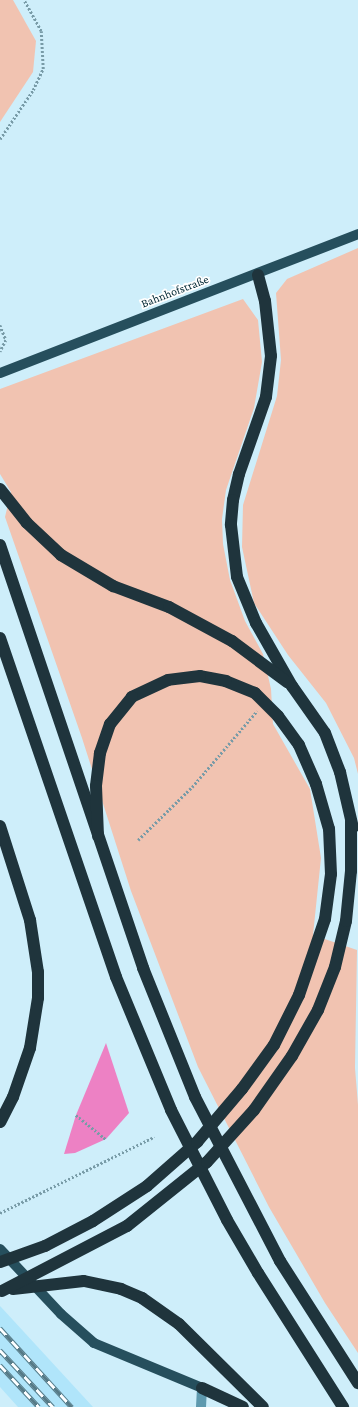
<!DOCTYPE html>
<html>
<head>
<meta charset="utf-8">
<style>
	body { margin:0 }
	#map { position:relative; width:358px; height:1407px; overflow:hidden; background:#ceeefa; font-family:"Crimson Pro",serif }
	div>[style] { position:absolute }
	.built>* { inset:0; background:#b0e5fa }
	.green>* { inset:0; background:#f1c3b1 }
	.water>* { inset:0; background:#ed81c4 }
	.path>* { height:2.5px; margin-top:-1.25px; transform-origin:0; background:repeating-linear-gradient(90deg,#789ba7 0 2px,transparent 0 4px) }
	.minor>* { height:10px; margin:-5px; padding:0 5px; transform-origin:5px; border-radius:5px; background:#5e99ae }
	.major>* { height:10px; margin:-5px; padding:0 5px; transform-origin:5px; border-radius:5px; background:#264f5d }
	.highway>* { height:12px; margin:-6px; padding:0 6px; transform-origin:6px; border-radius:6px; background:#1f343c }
	.rail>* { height:4.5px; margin-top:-2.25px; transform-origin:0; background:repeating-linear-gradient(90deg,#fff 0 9px,#567a86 0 18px); box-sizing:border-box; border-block:1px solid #567a86 }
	span { translate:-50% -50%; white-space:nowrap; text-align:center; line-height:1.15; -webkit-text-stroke:3.5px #fff; paint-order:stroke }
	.street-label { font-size:12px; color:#012733 }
</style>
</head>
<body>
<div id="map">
	<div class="built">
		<div style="clip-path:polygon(0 1306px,1px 1307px,93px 1407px,18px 1407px,0 1387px)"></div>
	</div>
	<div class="green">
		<div style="clip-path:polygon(0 0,13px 0,36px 41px,33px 72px,0 122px)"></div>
		<div style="clip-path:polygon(358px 248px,358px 774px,354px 758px,326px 703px,288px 655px,254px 603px,242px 547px,243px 505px,277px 396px,281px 360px,276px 293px,287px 279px)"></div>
		<div style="clip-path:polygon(243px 299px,258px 320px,262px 362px,254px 408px,226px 490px,222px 519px,223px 544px,230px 580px,245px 621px,263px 654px,271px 689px,273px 724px,310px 789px,321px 858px,313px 935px,357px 950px,355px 1068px,358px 1105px,358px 1353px,325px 1303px,269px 1207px,198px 1067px,131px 891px,82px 738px,5px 517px,11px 492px,0 474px,0 389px)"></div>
	</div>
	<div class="water">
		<div style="clip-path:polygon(106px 1043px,129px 1113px,106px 1139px,75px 1153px,64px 1154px,76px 1115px)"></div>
	</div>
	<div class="path">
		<div style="left:0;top:139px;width:59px;rotate:-56deg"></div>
		<div style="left:33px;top:90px;width:23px;rotate:-65deg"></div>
		<div style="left:43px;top:69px;width:38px;rotate:-93deg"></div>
		<div style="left:41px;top:31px;width:35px;rotate:-119deg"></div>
		<div style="left:0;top:325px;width:16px;rotate:68deg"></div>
		<div style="left:6px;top:340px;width:13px;rotate:117deg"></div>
		<div style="left:138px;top:840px;width:76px;rotate:-44.5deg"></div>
		<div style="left:192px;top:787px;width:100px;rotate:-49.5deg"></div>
		<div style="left:76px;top:1115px;width:38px;rotate:39deg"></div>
		<div style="left:0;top:1213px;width:172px;rotate:-26.3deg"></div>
	</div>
	<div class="minor">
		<div style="left:201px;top:1407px;width:19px;rotate:-87deg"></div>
	</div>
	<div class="major">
		<div style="left:0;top:373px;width:384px;rotate:-21.2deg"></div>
		<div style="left:0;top:1249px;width:89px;rotate:46.8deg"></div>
		<div style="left:61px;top:1314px;width:44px;rotate:41.3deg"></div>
		<div style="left:94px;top:1343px;width:117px;rotate:22.6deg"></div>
	</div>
	<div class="highway">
		<div style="left:258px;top:275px;width:27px;rotate:75deg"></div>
		<div style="left:265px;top:301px;width:55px;rotate:83.8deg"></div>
		<div style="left:271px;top:356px;width:41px;rotate:97deg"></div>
		<div style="left:266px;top:397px;width:82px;rotate:109.3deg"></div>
		<div style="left:239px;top:474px;width:27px;rotate:103deg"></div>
		<div style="left:233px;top:500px;width:25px;rotate:95deg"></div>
		<div style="left:231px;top:525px;width:52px;rotate:83.4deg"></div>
		<div style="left:237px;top:577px;width:50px;rotate:67.6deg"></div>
		<div style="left:256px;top:623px;width:73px;rotate:60.3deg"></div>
		<div style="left:292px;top:686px;width:57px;rotate:54.9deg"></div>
		<div style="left:325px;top:733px;width:42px;rotate:69deg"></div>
		<div style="left:340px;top:772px;width:57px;rotate:76.9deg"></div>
		<div style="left:0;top:489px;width:43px;rotate:51.5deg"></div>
		<div style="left:27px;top:523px;width:47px;rotate:43.3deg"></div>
		<div style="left:61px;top:555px;width:61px;rotate:30.8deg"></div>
		<div style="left:113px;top:586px;width:60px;rotate:20.6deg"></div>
		<div style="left:169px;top:607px;width:72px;rotate:28.4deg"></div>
		<div style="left:232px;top:641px;width:69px;rotate:36.7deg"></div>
		<div style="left:0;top:545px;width:447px;rotate:71.3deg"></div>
		<div style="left:143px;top:968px;width:139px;rotate:68deg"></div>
		<div style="left:195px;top:1097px;width:185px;rotate:62.6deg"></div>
		<div style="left:280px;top:1261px;width:145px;rotate:57.4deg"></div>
		<div style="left:0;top:638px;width:358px;rotate:71.1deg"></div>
		<div style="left:116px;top:977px;width:144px;rotate:67.5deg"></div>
		<div style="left:171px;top:1110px;width:123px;rotate:63deg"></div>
		<div style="left:227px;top:1220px;width:61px;rotate:59.7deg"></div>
		<div style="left:258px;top:1273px;width:159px;rotate:57.6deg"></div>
		<div style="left:0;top:826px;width:99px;rotate:72.3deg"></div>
		<div style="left:30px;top:920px;width:53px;rotate:81.3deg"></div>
		<div style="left:38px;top:972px;width:26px;rotate:90deg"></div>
		<div style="left:38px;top:998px;width:51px;rotate:99.1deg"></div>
		<div style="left:30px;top:1048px;width:52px;rotate:109.1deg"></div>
		<div style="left:13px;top:1097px;width:28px;rotate:117deg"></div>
		<div style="left:0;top:1262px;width:48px;rotate:-19.6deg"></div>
		<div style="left:45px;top:1246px;width:54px;rotate:-27.5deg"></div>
		<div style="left:93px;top:1221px;width:64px;rotate:-32.9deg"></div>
		<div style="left:147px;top:1186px;width:67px;rotate:-41.3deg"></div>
		<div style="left:197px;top:1142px;width:70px;rotate:-49.7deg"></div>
		<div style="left:242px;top:1089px;width:54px;rotate:-54deg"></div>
		<div style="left:274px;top:1045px;width:56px;rotate:-63.4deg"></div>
		<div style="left:299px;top:995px;width:80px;rotate:-71.1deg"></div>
		<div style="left:325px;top:919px;width:45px;rotate:-82.4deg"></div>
		<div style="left:331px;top:874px;width:45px;rotate:-92.5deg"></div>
		<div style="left:329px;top:829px;width:47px;rotate:-106.1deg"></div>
		<div style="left:316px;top:784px;width:43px;rotate:-113.6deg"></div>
		<div style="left:299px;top:745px;width:36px;rotate:-126deg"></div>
		<div style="left:278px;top:716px;width:33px;rotate:-135deg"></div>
		<div style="left:255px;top:693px;width:31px;rotate:-158deg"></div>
		<div style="left:226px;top:681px;width:26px;rotate:-169deg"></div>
		<div style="left:200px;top:676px;width:32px;rotate:173deg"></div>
		<div style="left:168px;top:680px;width:40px;rotate:155deg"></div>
		<div style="left:132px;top:697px;width:35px;rotate:129deg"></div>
		<div style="left:110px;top:724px;width:31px;rotate:109deg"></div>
		<div style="left:100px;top:753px;width:33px;rotate:97deg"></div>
		<div style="left:96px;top:786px;width:50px;rotate:87.7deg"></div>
		<div style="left:13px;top:1289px;width:71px;rotate:-6.4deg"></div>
		<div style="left:84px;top:1281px;width:38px;rotate:12deg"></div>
		<div style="left:121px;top:1289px;width:23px;rotate:23deg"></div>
		<div style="left:142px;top:1298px;width:45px;rotate:35.1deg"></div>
		<div style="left:179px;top:1324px;width:118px;rotate:44.7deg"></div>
		<div style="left:2px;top:1291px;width:141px;rotate:-27.5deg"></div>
		<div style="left:127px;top:1226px;width:102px;rotate:-38.7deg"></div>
		<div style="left:207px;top:1162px;width:70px;rotate:-47.9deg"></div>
		<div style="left:254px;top:1110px;width:66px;rotate:-54.9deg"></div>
		<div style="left:292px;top:1056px;width:53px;rotate:-60.5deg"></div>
		<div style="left:318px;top:1010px;width:46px;rotate:-68.4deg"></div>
		<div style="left:335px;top:967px;width:47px;rotate:-76.6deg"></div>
		<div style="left:346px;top:921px;width:50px;rotate:-84.3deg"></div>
		<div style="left:351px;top:871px;width:50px;rotate:-90deg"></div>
		<div style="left:202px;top:1388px;width:45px;rotate:24.9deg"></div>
	</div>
	<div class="rail">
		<div style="left:0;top:1328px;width:107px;rotate:47.7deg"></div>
		<div style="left:0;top:1350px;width:78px;rotate:47.1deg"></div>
		<div style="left:0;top:1365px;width:57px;rotate:47.1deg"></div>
	</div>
	<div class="street-label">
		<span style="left:175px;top:292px;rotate:-21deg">Bahnhofstraße</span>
	</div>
</div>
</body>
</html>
